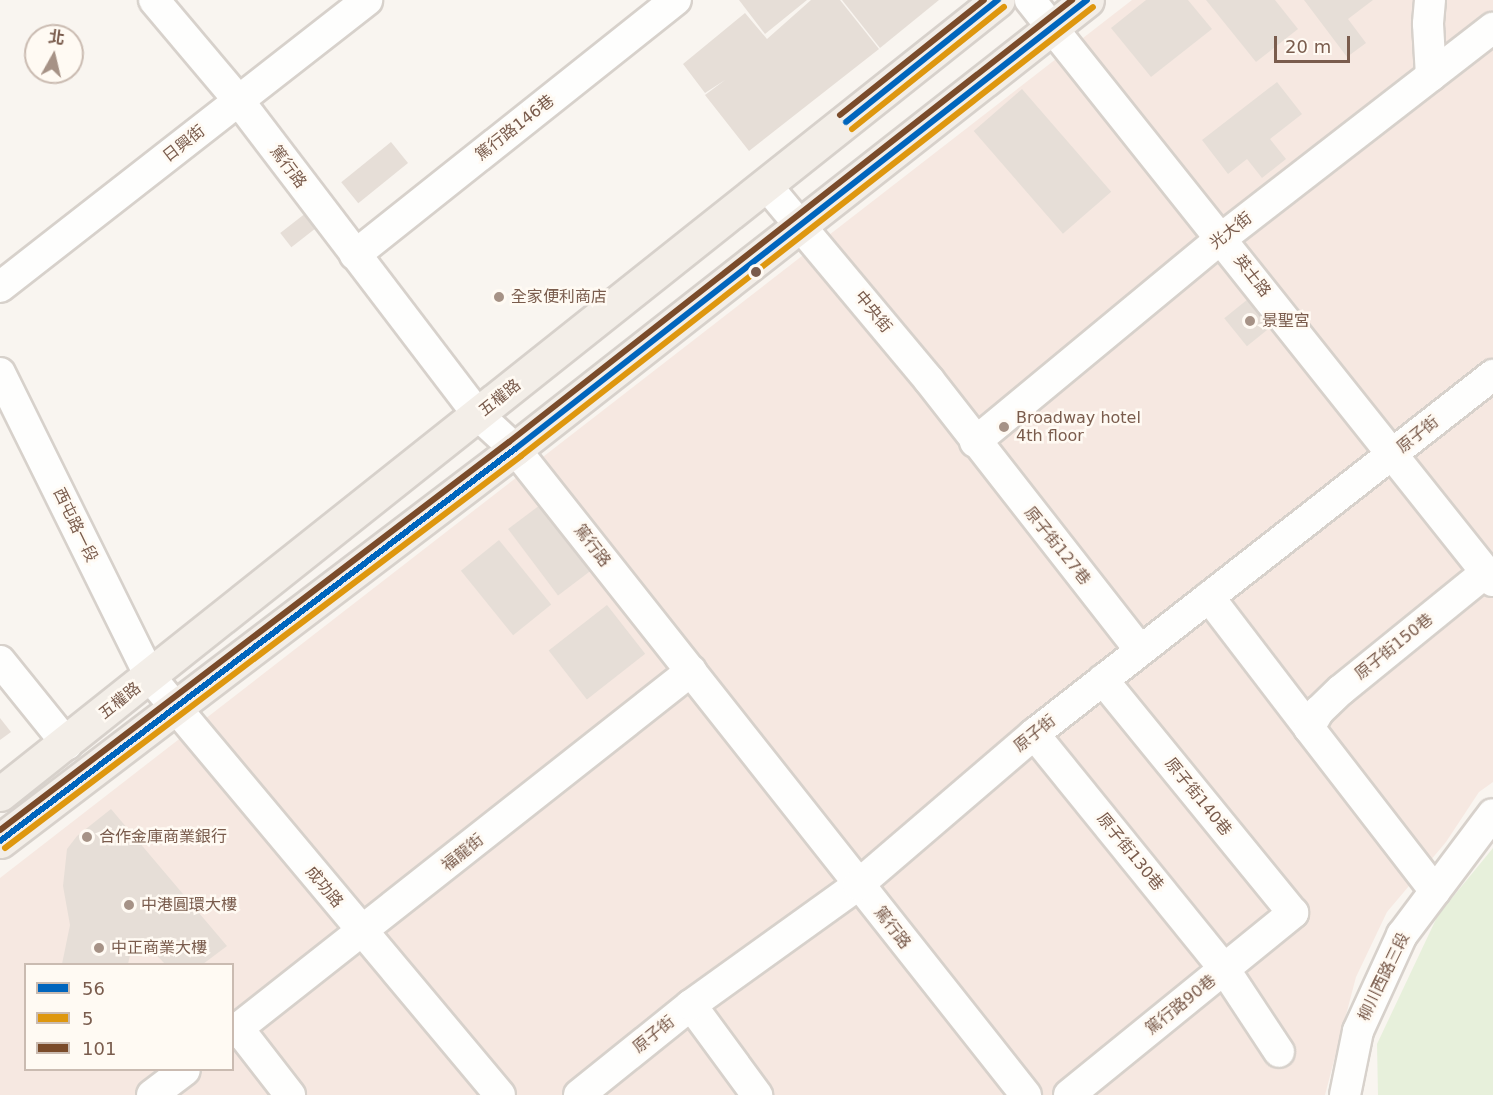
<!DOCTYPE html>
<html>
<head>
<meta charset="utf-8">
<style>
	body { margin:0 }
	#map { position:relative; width:1493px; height:1095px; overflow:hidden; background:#f9f5f0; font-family:"DejaVu Sans","Noto Sans TC",sans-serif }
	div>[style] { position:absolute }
	.commercial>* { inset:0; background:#f6e8e1 }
	.green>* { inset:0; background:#e7f0db }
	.building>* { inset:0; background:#e6ded7; transform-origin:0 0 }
	.roads { filter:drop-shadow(2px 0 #d7d1cb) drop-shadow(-2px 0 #d7d1cb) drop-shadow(0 2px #d7d1cb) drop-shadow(0 -2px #d7d1cb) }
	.minor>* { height:30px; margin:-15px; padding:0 15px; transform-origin:15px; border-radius:15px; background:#fefefd }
	.major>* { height:33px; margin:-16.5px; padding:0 16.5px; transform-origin:16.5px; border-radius:16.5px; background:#f3eee8 }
	.bus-1>* { height:6px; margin:-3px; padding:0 3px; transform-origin:3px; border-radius:3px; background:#0065bd }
	.bus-2>* { height:6px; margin:-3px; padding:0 3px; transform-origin:3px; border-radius:3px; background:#de970f }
	.bus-3>* { height:6px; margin:-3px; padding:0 3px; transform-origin:3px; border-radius:3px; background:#7a4b2a }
	.dots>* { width:16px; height:16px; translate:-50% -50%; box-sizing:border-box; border:3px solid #fffaf3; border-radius:50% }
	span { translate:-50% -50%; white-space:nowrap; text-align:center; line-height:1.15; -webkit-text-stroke:5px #fffaf3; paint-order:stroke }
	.street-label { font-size:16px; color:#7a5c4d }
	.poi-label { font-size:16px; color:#7a5c4d }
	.left { translate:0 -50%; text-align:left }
	.legend { position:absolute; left:24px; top:963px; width:210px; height:108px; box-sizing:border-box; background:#fffaf3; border:2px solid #cabbb1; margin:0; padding:8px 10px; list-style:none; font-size:18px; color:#7a5c4d }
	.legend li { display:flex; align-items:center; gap:12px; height:30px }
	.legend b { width:30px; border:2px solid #cabbb1 }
	.north { position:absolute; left:24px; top:24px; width:60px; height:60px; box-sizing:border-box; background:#fffaf3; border:2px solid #cabbb1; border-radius:50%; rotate:8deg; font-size:16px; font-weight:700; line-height:24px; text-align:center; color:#7a5c4d }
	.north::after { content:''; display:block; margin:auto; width:21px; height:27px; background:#a69286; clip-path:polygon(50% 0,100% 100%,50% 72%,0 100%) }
	.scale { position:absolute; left:1274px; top:36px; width:76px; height:27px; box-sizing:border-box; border:3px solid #7a5c4d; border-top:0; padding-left:8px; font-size:18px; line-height:21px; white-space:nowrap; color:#7a5c4d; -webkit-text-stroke:4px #fffaf3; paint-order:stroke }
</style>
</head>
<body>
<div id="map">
	<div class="commercial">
		<div style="clip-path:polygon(evenodd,1132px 0,1493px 0,1493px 782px,1479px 792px,1446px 842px,1387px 912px,1356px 977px,1325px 1095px,0 1095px,0 878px,1132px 0,26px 964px,232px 964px,232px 1070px,26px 1070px,26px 964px)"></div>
	</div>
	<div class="green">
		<div style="clip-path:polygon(1493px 848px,1493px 1095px,1378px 1095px,1377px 1044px,1438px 915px)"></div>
	</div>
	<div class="building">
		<div style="clip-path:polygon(739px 0,807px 0,765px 34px)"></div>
		<div style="clip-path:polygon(811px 0,840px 0,879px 49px,749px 151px,705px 95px,725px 80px,705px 93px,683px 64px,745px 13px,767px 39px)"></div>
		<div style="clip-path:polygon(842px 0,939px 0,880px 48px)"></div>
		<div style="clip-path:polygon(1146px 0,1188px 0,1212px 29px,1151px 77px,1111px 28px)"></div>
		<div style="clip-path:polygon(1206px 0,1275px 0,1298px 29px,1256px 62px)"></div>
		<div style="clip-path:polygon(1304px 0,1373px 0,1348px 19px,1366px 43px,1347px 57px)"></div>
		<div style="clip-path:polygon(1277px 82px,1302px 114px,1270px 139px,1286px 159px,1262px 178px,1247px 159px,1228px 174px,1202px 140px)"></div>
		<div style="left:1022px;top:89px;width:136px;height:64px;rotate:49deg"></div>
		<div style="left:391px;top:142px;width:27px;height:64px;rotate:51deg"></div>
		<div style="left:311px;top:209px;width:18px;height:39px;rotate:52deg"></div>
		<div style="left:1253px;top:295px;width:36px;height:37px;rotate:51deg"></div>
		<div style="left:548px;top:499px;width:83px;height:50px;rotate:53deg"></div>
		<div style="left:499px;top:540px;width:83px;height:49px;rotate:51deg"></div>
		<div style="left:607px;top:605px;width:62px;height:74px;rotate:52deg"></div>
		<div style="clip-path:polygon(0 718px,11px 732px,0 740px)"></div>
		<div style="clip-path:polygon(111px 809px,227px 946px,203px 964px,165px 964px,142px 940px,134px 938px,128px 964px,62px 964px,70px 925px,63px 886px,67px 849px,77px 836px)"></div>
	</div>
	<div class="roads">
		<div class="minor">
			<div style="left:154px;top:0;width:132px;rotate:49.9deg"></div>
			<div style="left:239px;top:101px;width:395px;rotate:52.7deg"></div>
			<div style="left:478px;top:415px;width:50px;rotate:42.6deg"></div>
			<div style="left:515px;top:449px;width:824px;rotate:51.66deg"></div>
			<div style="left:1030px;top:0;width:743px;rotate:51.45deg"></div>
			<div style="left:1430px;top:0;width:24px;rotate:95deg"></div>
			<div style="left:1428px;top:24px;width:52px;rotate:86.7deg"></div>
			<div style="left:766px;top:185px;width:254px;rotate:50.1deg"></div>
			<div style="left:929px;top:380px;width:343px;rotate:52deg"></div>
			<div style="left:355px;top:255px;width:410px;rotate:-38.5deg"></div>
			<div style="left:0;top:287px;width:466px;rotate:-38deg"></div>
			<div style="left:0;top:373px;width:339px;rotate:63.7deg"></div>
			<div style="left:150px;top:677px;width:545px;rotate:50.06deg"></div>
			<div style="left:975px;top:442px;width:320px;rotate:-39.6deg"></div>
			<div style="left:1222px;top:238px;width:343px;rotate:-37.8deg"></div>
			<div style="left:1209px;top:597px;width:165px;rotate:52.6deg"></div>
			<div style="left:0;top:661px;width:107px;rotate:51.1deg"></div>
			<div style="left:1034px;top:734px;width:304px;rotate:51deg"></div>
			<div style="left:1225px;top:970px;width:98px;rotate:56.6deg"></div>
			<div style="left:1435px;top:891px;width:206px;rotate:-127.7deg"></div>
			<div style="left:1309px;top:728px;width:20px;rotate:-60deg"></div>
			<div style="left:1319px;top:711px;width:30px;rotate:-44deg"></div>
			<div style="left:1341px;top:690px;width:187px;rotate:-39.1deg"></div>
			<div style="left:691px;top:1005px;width:112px;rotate:53.7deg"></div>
			<div style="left:238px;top:1028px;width:85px;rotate:52.2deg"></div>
			<div style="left:232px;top:1033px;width:585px;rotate:-38.26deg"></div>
			<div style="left:152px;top:1095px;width:41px;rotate:-37.1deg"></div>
			<div style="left:579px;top:1095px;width:144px;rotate:-38.8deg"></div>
			<div style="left:691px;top:1005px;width:206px;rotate:-35.7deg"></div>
			<div style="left:858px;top:885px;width:232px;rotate:-40.6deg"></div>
			<div style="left:1034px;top:734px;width:583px;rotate:-38.03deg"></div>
			<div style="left:1069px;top:1095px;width:289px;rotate:-39.1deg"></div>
			<div style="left:1293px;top:913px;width:301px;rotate:-129.2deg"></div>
			<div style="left:1345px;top:1095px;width:65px;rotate:-78.5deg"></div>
			<div style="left:1358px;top:1031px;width:106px;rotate:-65.4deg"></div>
			<div style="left:1402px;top:935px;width:151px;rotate:-53.1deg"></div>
		</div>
		<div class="major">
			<div style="left:0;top:794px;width:1275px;rotate:-38.51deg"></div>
			<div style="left:0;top:841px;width:647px;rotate:-37.28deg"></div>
			<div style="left:515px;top:449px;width:727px;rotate:-38.13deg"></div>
		</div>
	</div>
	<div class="bus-1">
		<div style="left:846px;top:122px;width:195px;rotate:-38.8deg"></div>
		<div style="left:0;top:841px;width:647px;rotate:-37.28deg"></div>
		<div style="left:515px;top:449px;width:727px;rotate:-38.13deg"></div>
	</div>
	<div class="bus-2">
		<div style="left:852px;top:129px;width:195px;rotate:-38.8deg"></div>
		<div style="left:5px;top:848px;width:648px;rotate:-37.22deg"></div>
		<div style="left:521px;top:456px;width:727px;rotate:-38.13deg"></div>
	</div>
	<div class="bus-3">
		<div style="left:840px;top:115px;width:184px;rotate:-38.6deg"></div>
		<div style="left:0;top:830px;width:640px;rotate:-37.32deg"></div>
		<div style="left:509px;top:442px;width:716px;rotate:-38.13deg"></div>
	</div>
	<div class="dots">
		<div style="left:756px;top:272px;background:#7a5c4d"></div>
		<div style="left:499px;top:297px;background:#a69286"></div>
		<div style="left:1250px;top:321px;background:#a69286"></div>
		<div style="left:1004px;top:427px;background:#a69286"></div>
		<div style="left:87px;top:837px;background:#a69286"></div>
		<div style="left:129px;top:905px;background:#a69286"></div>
		<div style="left:99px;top:948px;background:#a69286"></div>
	</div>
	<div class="street-label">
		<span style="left:515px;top:128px;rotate:-38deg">篤行路146巷</span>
		<span style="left:184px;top:144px;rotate:-38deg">日興街</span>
		<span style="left:288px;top:167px;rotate:53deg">篤行路</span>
		<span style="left:1231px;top:231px;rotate:-38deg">光大街</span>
		<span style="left:1252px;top:276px;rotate:52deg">英士路</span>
		<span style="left:873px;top:312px;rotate:51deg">中央街</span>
		<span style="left:500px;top:398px;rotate:-39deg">五權路</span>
		<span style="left:1418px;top:435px;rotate:-39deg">原子街</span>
		<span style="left:75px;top:525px;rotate:64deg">西屯路一段</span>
		<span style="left:592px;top:546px;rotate:52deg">篤行路</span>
		<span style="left:1057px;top:546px;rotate:51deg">原子街127巷</span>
		<span style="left:1394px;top:647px;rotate:-39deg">原子街150巷</span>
		<span style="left:120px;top:701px;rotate:-39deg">五權路</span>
		<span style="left:1035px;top:734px;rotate:-39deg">原子街</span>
		<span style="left:1198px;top:797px;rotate:51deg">原子街140巷</span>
		<span style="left:1130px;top:852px;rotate:51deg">原子街130巷</span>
		<span style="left:463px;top:853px;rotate:-39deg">福龍街</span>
		<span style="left:324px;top:887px;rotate:50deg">成功路</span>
		<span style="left:892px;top:928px;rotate:52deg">篤行路</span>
		<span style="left:1384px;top:977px;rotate:-64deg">柳川西路三段</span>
		<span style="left:1181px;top:1005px;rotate:-39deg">篤行路90巷</span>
		<span style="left:654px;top:1035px;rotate:-39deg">原子街</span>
	</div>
	<div class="poi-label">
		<span class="left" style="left:511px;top:297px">全家便利商店</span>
		<span class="left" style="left:1262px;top:321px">景聖宮</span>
		<span class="left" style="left:1016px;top:427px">Broadway hotel<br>4th floor</span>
		<span class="left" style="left:99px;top:837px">合作金庫商業銀行</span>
		<span class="left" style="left:141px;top:905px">中港圓環大樓</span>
		<span class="left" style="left:111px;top:948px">中正商業大樓</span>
	</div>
	<ul class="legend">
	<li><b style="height:8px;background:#0065bd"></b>56</li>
	<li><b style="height:8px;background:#de970f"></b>5</li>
	<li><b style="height:8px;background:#7a4b2a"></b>101</li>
	</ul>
	<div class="north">北</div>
	<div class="scale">20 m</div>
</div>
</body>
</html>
